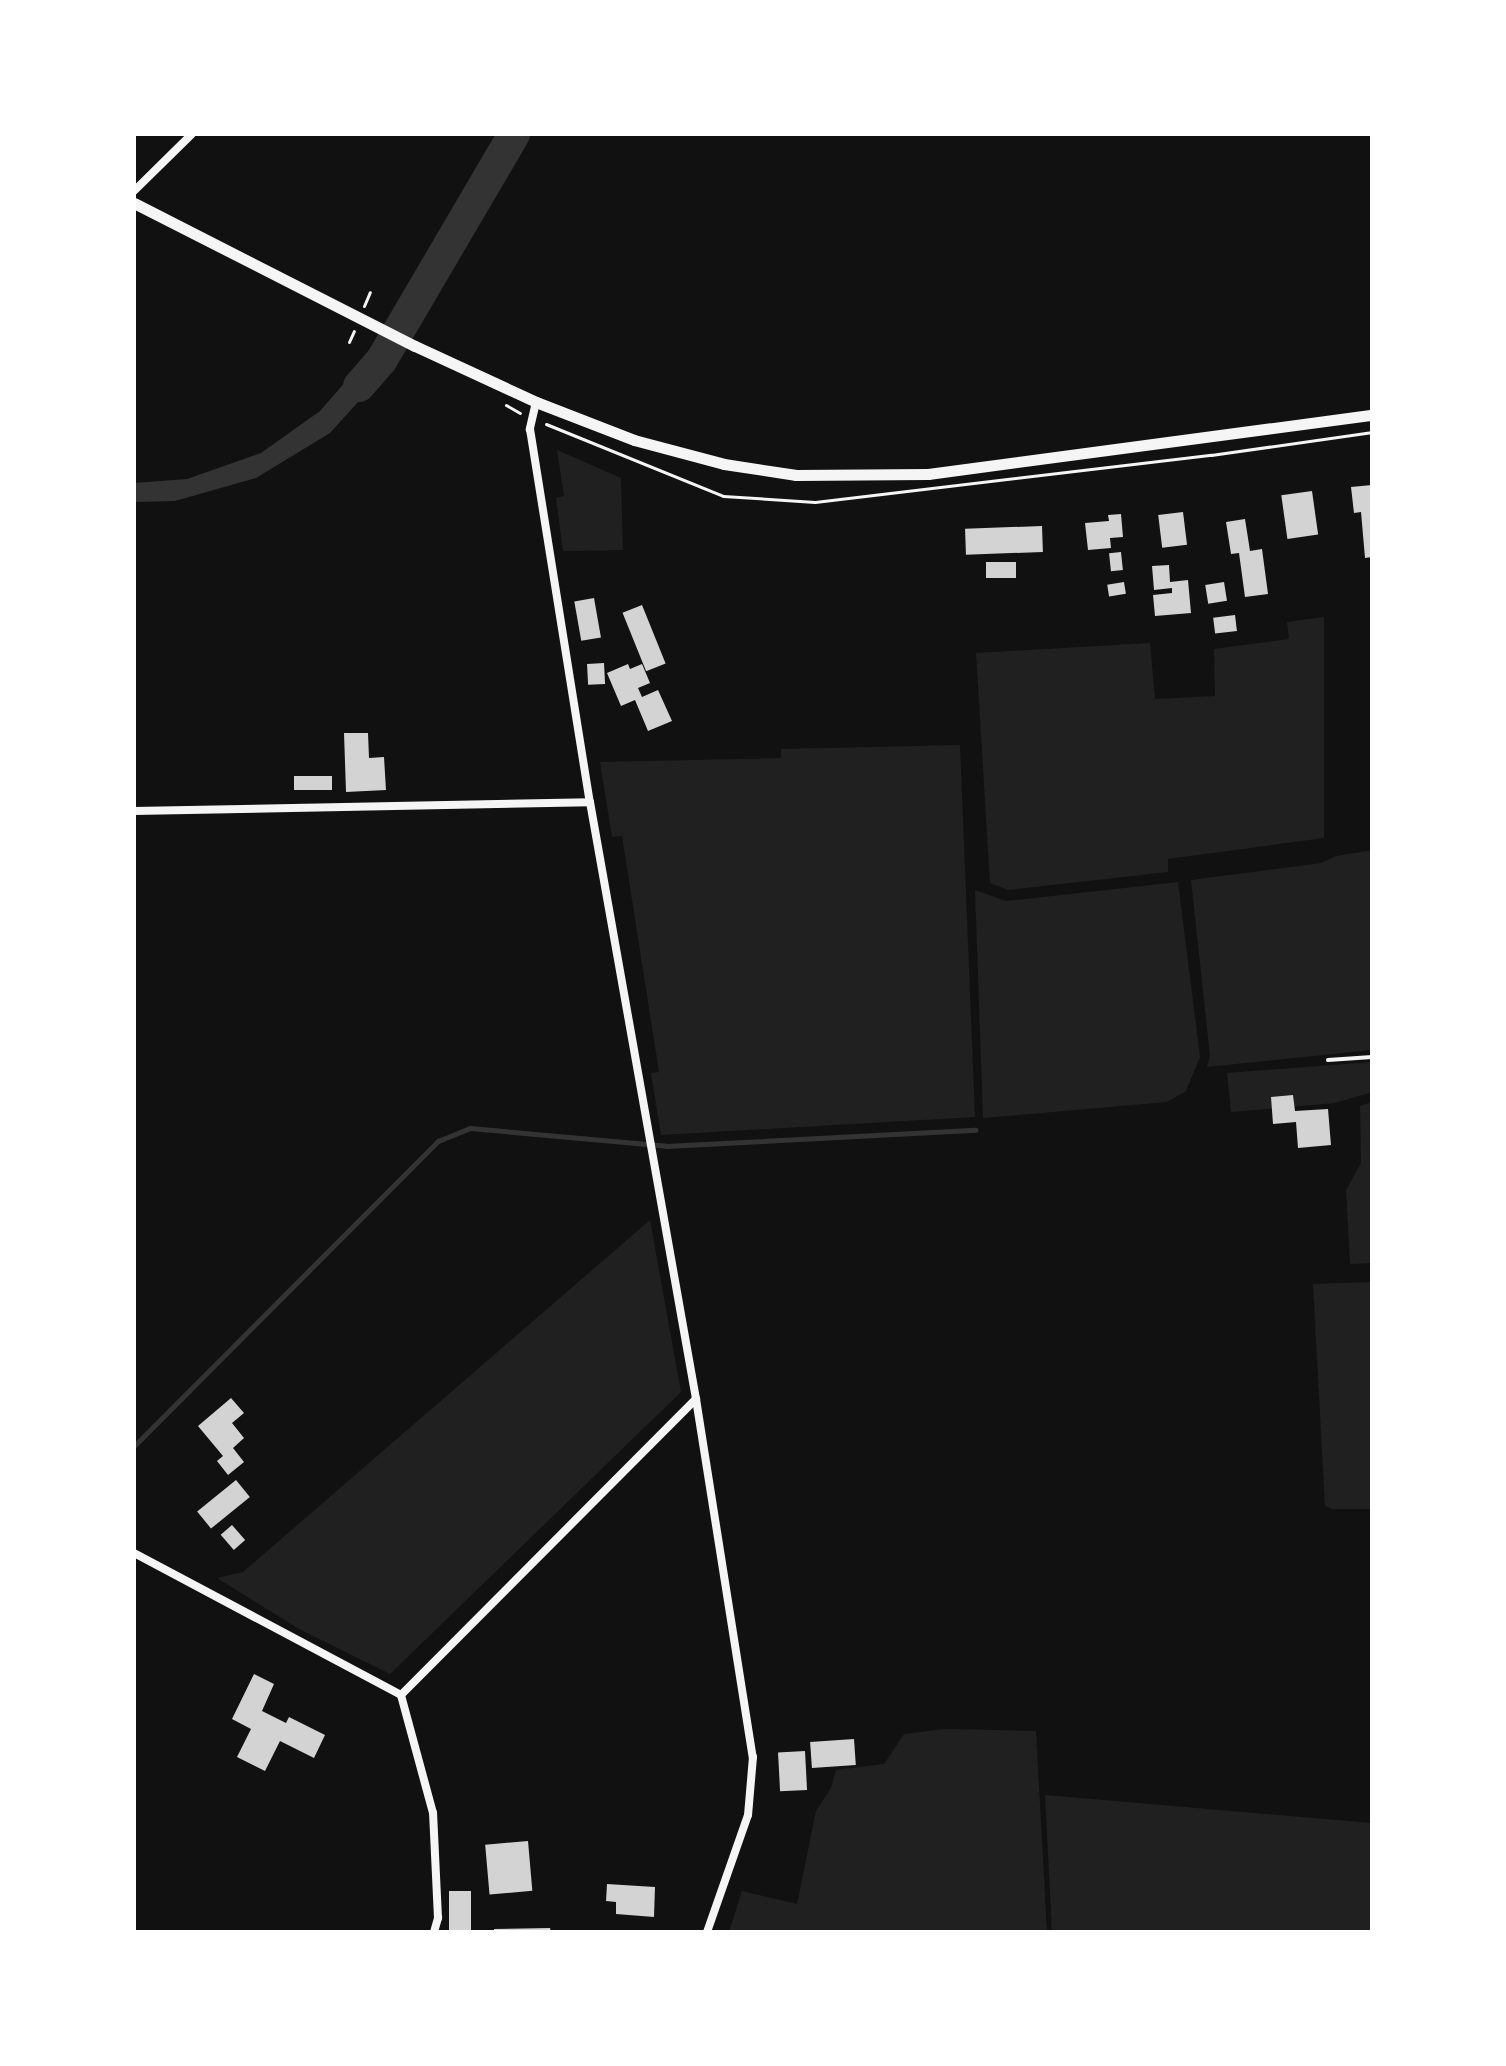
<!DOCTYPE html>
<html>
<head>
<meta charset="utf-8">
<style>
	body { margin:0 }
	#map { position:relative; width:1506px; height:2066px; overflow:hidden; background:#111; font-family:Barlow,sans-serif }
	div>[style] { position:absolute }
	.green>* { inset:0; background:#202020 }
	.water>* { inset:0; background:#333 }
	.stream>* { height:5px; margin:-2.5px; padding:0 2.5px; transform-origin:2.5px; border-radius:2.5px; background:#333 }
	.river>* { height:32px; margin:-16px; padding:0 16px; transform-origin:16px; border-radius:16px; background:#333 }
	.building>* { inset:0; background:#d3d3d3; transform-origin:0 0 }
	.path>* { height:3px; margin:-1.5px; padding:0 1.5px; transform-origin:1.5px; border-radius:1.5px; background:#f5f5f5 }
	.service>* { height:4px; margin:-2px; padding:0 2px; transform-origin:2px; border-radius:2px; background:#f5f5f5 }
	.minor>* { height:8px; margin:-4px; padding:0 4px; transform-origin:4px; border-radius:4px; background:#f5f5f5 }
	.tertiary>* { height:11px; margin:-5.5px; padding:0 5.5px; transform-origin:5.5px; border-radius:5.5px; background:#f5f5f5 }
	span { translate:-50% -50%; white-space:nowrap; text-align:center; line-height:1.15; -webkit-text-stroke:6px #fff; paint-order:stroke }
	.frame { position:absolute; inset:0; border:136px solid #fff; pointer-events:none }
</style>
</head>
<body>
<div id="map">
	<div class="green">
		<div style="clip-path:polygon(557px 450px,621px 478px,623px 550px,563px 551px,556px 498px,564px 496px)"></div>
		<div style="clip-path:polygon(1324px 617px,1324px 838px,1168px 859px,1168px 872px,1008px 890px,990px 883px,976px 653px,1150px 643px,1155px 699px,1215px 696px,1214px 649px,1289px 639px,1287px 622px)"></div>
		<div style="clip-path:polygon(960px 745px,975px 1117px,661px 1135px,651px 1073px,659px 1072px,622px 836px,612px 837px,600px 762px,781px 758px,781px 749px)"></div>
		<div style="clip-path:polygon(1372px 850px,1372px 1050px,1207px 1067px,1210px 1056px,1191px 880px,1321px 863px,1336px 856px)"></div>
		<div style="clip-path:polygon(1178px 882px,1200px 1057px,1186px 1091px,1167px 1102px,983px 1118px,975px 890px,1006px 901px)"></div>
		<div style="clip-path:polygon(1372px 1062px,1372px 1092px,1335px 1103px,1231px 1112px,1227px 1073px)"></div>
		<div style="clip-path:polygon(1372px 1102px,1372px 1263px,1350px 1264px,1346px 1190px,1361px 1163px,1360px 1106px)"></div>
		<div style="clip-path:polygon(650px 1220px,681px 1392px,390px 1674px,299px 1629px,217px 1578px,243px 1572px)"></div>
		<div style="clip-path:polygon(1372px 1282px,1372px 1509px,1333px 1509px,1325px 1506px,1313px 1284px)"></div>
		<div style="clip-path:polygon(945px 1729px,1036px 1731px,1047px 1932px,729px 1932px,742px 1891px,797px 1904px,816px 1811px,831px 1788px,836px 1770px,884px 1764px,904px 1734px)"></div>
		<div style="clip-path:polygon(1045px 1795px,1372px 1823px,1372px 1932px,1052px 1932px)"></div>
	</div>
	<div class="water">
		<div style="clip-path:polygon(375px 348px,397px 359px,330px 433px,256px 478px,175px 501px,134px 502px,134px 483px,187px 479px,261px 453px,320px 411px)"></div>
	</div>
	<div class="stream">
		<div style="left:134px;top:1446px;width:431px;rotate:-45.1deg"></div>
		<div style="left:438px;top:1141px;width:35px;rotate:-22deg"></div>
		<div style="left:470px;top:1128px;width:197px;rotate:5.2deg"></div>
		<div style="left:666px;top:1146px;width:310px;rotate:-3deg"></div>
	</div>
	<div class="river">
		<div style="left:359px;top:386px;width:33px;rotate:-49deg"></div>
		<div style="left:381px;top:361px;width:263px;rotate:-59.6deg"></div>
	</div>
	<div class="building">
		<div style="clip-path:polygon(1372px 485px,1372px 557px,1365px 558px,1361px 512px,1354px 513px,1351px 487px)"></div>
		<div style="left:1312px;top:491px;width:44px;height:31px;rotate:82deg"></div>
		<div style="left:1183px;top:512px;width:33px;height:25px;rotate:83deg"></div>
		<div style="clip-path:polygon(1121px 514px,1123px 537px,1110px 538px,1111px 548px,1088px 550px,1085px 523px,1109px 521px,1108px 515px)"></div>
		<div style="clip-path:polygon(1245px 519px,1250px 551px,1262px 549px,1268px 594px,1245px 597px,1239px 553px,1231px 554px,1226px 522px)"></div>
		<div style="left:1042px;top:526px;width:26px;height:77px;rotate:88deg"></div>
		<div style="left:1121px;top:552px;width:18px;height:12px;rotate:84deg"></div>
		<div style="left:1016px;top:562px;width:16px;height:30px;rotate:90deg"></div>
		<div style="clip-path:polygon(1169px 565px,1170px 582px,1188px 580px,1191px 613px,1155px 616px,1153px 595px,1172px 593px,1172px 588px,1154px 590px,1152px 566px)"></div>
		<div style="left:1124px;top:582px;width:12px;height:17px;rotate:81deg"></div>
		<div style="left:1224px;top:582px;width:19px;height:19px;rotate:81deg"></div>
		<div style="left:594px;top:598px;width:40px;height:20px;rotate:80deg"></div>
		<div style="left:642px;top:605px;width:63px;height:21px;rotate:68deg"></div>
		<div style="left:1235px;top:615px;width:16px;height:22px;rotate:83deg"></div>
		<div style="left:604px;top:663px;width:21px;height:17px;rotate:87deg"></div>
		<div style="clip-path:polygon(628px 664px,630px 669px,642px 664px,650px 683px,638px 688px,642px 697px,658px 690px,672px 721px,648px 731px,635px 700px,621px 706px,607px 673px)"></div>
		<div style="clip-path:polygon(344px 733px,368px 733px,369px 758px,384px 757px,386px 790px,346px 792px)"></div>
		<div style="left:294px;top:776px;width:38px;height:14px"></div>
		<div style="clip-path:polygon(1293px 1095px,1295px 1111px,1328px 1109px,1331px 1145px,1298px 1148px,1296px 1122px,1273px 1124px,1271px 1097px)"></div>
		<div style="clip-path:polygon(231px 1398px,244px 1413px,232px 1423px,244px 1438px,233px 1448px,244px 1462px,228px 1475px,217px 1461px,223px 1456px,198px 1426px)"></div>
		<div style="left:236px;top:1480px;width:22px;height:50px;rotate:51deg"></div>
		<div style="left:232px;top:1525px;width:20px;height:15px;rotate:49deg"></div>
		<div style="clip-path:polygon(254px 1674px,274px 1684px,262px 1711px,286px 1723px,289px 1717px,325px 1735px,314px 1758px,280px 1741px,265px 1771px,237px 1757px,251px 1729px,232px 1719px)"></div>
		<div style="left:854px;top:1739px;width:26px;height:44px;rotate:86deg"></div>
		<div style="left:805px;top:1751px;width:39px;height:27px;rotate:87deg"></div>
		<div style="left:528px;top:1841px;width:50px;height:43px;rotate:85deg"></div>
		<div style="clip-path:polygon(607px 1884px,655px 1887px,654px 1917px,616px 1914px,616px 1902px,606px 1901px)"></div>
		<div style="left:449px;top:1891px;width:22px;height:41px"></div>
		<div style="clip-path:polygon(550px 1928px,551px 1932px,494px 1932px,494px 1929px)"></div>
	</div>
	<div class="path">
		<div style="left:364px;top:306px;width:15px;rotate:-67deg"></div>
		<div style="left:349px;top:342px;width:12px;rotate:-66deg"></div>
		<div style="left:506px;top:405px;width:16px;rotate:30deg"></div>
		<div style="left:546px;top:424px;width:191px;rotate:22.1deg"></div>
		<div style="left:723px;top:496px;width:92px;rotate:3.7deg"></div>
		<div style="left:815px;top:502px;width:399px;rotate:-6.8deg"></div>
		<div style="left:1211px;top:455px;width:163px;rotate:-8.1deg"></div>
	</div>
	<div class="service">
		<div style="left:1328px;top:1060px;width:44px;rotate:-3.9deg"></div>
	</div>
	<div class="minor">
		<div style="left:134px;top:191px;width:81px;rotate:-44.5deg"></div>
		<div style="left:536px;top:402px;width:28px;rotate:103deg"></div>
		<div style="left:530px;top:429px;width:378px;rotate:80.9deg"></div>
		<div style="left:590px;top:802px;width:606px;rotate:79.93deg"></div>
		<div style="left:696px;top:1399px;width:363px;rotate:81deg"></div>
		<div style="left:753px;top:1757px;width:58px;rotate:94.9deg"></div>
		<div style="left:748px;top:1815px;width:124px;rotate:109.3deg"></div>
		<div style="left:134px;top:811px;width:456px;rotate:-1.1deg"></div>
		<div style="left:134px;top:1553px;width:302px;rotate:28deg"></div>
		<div style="left:434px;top:1932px;width:15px;rotate:-74deg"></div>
		<div style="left:438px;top:1918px;width:105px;rotate:-92.7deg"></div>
		<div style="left:433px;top:1813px;width:122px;rotate:-105.2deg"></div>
		<div style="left:401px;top:1695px;width:418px;rotate:-45.1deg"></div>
	</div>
	<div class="tertiary">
		<div style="left:134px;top:203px;width:315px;rotate:27deg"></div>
		<div style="left:415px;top:346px;width:133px;rotate:24.8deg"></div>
		<div style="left:536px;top:402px;width:105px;rotate:21.2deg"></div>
		<div style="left:634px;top:440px;width:93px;rotate:14.9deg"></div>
		<div style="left:724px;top:464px;width:73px;rotate:8.7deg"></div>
		<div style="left:796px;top:475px;width:132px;rotate:-0.4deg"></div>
		<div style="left:928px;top:474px;width:448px;rotate:-7.6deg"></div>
	</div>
	<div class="frame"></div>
</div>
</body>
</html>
